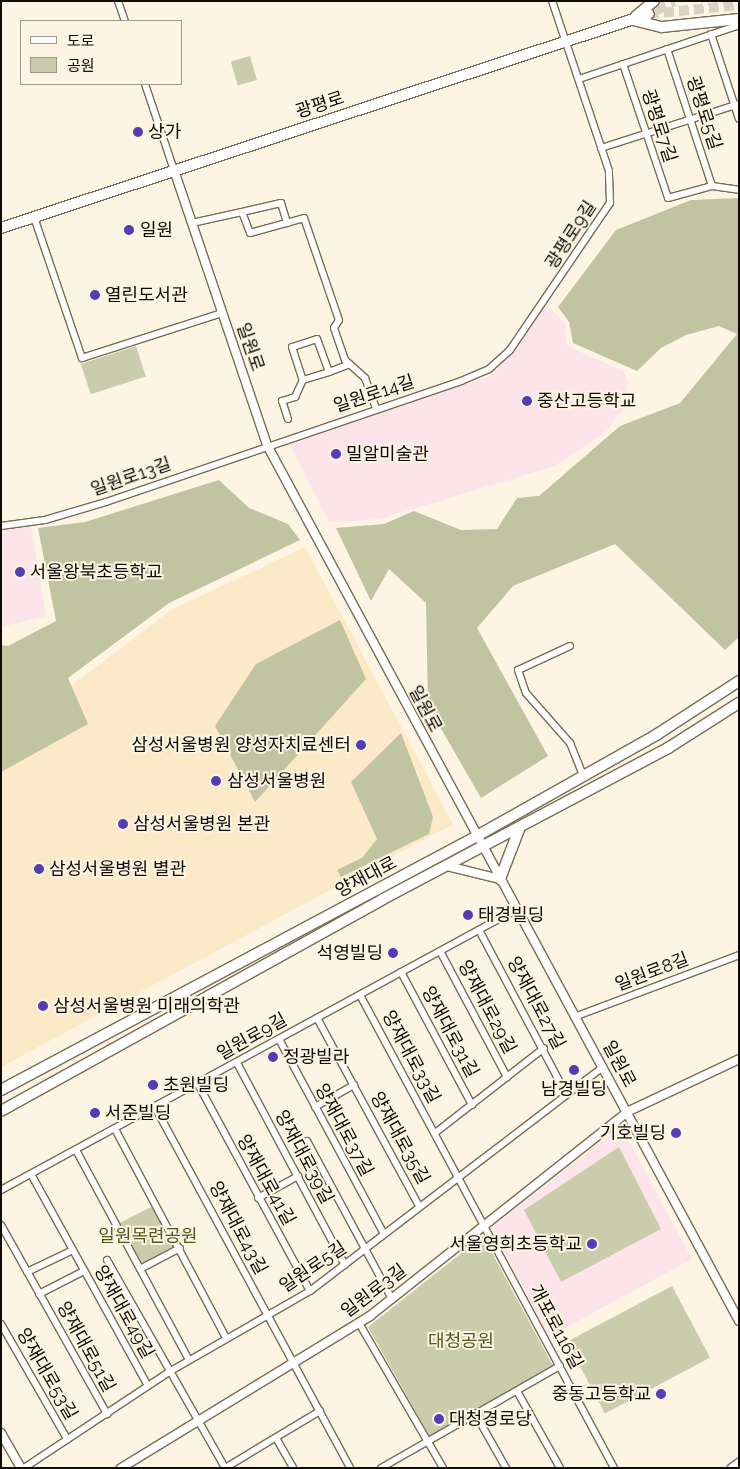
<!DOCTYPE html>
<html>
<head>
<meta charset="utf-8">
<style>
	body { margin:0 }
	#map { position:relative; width:740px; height:1469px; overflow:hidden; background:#fdf4e4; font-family:Raleway,"Noto Sans KR",sans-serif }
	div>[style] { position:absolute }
	.built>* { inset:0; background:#fce9c7 }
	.education>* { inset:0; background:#fde3ea }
	.green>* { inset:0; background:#cacdab; transform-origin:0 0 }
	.forest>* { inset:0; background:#c1c4a0 }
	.primary-tunnel>* { height:10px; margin-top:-5px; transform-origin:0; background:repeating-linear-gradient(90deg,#d9d1c2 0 10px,transparent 0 15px) }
	.roads { filter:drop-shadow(1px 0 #796c55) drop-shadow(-1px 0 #796c55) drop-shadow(0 1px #796c55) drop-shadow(0 -1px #796c55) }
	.minor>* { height:6px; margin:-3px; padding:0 3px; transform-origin:3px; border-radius:3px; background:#fff }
	.tertiary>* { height:8px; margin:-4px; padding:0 4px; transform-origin:4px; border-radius:4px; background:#fff }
	.primary>* { height:10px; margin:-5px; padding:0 5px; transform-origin:5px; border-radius:5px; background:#fff }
	.dots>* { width:14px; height:14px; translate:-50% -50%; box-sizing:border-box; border:2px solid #fdf4e4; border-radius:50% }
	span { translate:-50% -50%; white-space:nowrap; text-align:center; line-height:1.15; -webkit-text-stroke:4px #fdf4e4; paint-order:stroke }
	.street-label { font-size:18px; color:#0f0b04 }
	.poi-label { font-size:18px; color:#0f0b04 }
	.left { translate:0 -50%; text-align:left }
	.right { translate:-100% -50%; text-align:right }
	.park-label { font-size:18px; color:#54571e }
	.frame { position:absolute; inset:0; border:2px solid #0f0b04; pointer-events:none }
	.legend { position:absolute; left:20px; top:20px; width:162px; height:65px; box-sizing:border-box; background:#fdf4e4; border:1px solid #9e978a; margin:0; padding:6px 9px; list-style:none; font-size:15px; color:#0f0b04 }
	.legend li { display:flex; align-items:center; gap:10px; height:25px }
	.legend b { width:25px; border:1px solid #9e978a }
</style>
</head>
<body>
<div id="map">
	<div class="built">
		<div style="clip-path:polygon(305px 547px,453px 824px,1px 1067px,1px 739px,171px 610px)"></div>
	</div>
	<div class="education">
		<div style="clip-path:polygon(546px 305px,565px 323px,567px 346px,623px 371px,628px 382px,625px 406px,605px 433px,555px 466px,380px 519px,329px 522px,288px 441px,494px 375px)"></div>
		<div style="clip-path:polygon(31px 525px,46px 616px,1px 627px,1px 528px)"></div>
		<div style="clip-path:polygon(621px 1126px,692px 1259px,549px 1337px,492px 1228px)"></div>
	</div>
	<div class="green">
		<div style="left:250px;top:56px;width:25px;height:20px;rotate:74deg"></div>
		<div style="left:136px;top:346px;width:32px;height:58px;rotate:72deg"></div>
		<div style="clip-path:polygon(619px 1147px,661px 1229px,561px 1282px,524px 1210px)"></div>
		<div style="left:155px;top:1205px;width:48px;height:42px;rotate:63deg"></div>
		<div style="clip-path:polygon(483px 1236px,553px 1366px,430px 1437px,368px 1327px)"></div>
		<div style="left:672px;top:1286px;width:81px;height:119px;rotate:62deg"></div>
	</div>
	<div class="forest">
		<div style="clip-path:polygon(739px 198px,739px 637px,725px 650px,615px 544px,513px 586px,477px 628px,548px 756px,481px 798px,428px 706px,426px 603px,389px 569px,371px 601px,336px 528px,384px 524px,414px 511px,461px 530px,497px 529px,517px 498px,539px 496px,620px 426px,680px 403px,737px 334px,719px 326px,686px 335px,661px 348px,637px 371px,573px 343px,569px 322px,558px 307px,616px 230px,691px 200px)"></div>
		<div style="clip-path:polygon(219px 480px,249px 508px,288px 524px,300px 540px,169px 603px,68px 678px,88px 724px,1px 772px,1px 645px,8px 646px,56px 621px,38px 528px,85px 522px)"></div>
		<div style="clip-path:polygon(340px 620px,366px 679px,255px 802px,215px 726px,256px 664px)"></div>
		<div style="clip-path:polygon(401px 733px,433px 817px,429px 834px,341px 877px,337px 870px,362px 858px,377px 839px,351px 782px)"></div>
	</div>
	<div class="primary-tunnel">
		<div style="left:657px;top:10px;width:19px;rotate:-28deg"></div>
		<div style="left:649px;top:14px;width:90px;rotate:-5.7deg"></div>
	</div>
	<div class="roads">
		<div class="minor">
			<div style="left:118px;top:1px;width:21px;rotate:71deg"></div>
			<div style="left:711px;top:34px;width:89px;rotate:71.8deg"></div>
			<div style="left:667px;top:49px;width:144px;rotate:71.8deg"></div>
			<div style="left:623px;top:64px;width:141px;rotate:71.4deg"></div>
			<div style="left:668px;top:198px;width:46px;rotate:-15.3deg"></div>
			<div style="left:712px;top:186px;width:27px;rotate:8deg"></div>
			<div style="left:579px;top:79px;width:169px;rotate:-18.6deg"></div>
			<div style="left:145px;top:84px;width:91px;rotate:71.4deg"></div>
			<div style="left:601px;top:148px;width:145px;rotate:-17.7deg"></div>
			<div style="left:242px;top:212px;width:40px;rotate:-13deg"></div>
			<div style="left:281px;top:203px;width:21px;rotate:73deg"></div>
			<div style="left:34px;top:217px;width:149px;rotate:71.2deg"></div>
			<div style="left:82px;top:358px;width:147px;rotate:-17.8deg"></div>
			<div style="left:192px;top:223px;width:51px;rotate:-12.4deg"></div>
			<div style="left:242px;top:212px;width:22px;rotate:69deg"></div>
			<div style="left:250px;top:233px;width:56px;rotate:-15.5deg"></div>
			<div style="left:304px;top:218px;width:108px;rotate:71.1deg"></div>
			<div style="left:339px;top:320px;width:9px;rotate:122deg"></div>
			<div style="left:334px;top:328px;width:34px;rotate:71deg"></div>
			<div style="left:345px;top:360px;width:27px;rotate:42deg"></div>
			<div style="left:365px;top:378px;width:33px;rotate:70deg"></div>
			<div style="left:329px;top:372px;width:35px;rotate:-110deg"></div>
			<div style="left:317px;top:339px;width:26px;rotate:162deg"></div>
			<div style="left:292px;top:347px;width:35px;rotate:72deg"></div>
			<div style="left:303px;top:380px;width:27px;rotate:-17deg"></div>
			<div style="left:329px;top:372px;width:22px;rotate:-21deg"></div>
			<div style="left:288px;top:419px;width:19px;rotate:-108deg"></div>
			<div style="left:282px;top:401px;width:14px;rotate:-17deg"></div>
			<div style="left:295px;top:397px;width:19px;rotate:-65deg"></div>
			<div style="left:1px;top:526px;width:44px;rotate:-7.8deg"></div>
			<div style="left:45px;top:520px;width:64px;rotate:-16.4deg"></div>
			<div style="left:106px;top:502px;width:375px;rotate:-18.8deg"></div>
			<div style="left:461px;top:381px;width:30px;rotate:-23deg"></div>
			<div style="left:489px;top:369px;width:28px;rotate:-42deg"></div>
			<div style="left:510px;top:350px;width:178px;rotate:-55.8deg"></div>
			<div style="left:610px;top:203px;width:32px;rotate:-92deg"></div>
			<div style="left:609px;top:171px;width:179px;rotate:-108.5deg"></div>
			<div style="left:570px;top:646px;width:57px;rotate:155.2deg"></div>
			<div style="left:518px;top:670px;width:24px;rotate:71deg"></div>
			<div style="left:526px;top:693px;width:67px;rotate:48.7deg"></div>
			<div style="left:570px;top:743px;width:35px;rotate:68deg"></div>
			<div style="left:479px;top:930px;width:183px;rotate:62deg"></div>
			<div style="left:440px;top:951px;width:143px;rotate:62deg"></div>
			<div style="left:401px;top:972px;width:151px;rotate:61.9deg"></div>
			<div style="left:360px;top:995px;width:537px;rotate:61.76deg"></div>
			<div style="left:577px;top:1016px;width:173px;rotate:-20.6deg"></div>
			<div style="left:317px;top:1018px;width:214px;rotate:61.5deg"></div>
			<div style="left:279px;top:1039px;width:221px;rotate:61.7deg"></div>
			<div style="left:237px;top:1063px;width:229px;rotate:61.9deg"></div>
			<div style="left:198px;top:1084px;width:235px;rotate:61.6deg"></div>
			<div style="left:155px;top:1107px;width:410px;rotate:61.6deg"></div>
			<div style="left:315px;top:1107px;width:45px;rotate:-29.4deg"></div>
			<div style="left:115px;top:1129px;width:237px;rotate:62deg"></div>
			<div style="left:435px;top:1133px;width:138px;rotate:-37.9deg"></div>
			<div style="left:307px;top:1141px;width:179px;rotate:61.7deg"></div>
			<div style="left:76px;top:1150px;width:238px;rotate:61.7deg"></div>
			<div style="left:31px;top:1174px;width:242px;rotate:61.1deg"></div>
			<div style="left:1px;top:1190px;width:588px;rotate:-28.57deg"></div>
			<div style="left:258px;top:1198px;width:46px;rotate:-28.8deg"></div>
			<div style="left:1px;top:1225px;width:217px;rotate:60.7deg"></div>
			<div style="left:107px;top:1260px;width:239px;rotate:60.4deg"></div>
			<div style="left:140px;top:1269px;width:45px;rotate:-27.7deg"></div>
			<div style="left:27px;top:1272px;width:51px;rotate:-25.6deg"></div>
			<div style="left:39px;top:1294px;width:51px;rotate:-27.1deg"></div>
			<div style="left:359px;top:1323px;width:168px;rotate:59.9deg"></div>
			<div style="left:1px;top:1324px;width:133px;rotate:60.1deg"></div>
			<div style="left:517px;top:1391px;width:88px;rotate:60.8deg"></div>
			<div style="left:476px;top:1415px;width:61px;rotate:60.5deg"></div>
			<div style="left:276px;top:1438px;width:34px;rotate:60deg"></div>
			<div style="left:24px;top:1468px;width:174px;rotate:-33.5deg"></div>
			<div style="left:169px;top:1372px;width:163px;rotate:-29.9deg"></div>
			<div style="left:310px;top:1291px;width:369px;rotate:-37.4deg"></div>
			<div style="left:225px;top:1468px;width:111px;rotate:-31deg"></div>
			<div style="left:381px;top:1468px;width:206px;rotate:-29.7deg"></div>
		</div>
		<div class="tertiary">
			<div style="left:174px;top:170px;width:290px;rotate:71.3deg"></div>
			<div style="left:267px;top:445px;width:995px;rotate:61.68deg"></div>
			<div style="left:447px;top:866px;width:55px;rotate:13.8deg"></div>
			<div style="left:1px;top:1433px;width:40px;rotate:60.3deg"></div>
			<div style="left:121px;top:1468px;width:292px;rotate:-31.4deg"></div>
			<div style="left:370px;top:1316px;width:328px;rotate:-38.4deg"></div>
			<div style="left:627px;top:1112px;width:124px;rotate:-25.3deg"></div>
			<div style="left:732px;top:1468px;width:9px;rotate:-36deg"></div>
		</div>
		<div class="primary">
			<div style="left:636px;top:16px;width:23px;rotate:-40deg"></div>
			<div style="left:633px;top:20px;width:30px;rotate:14deg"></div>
			<div style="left:662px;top:27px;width:77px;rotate:-5.9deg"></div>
			<div style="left:1px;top:228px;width:682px;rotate:-18.28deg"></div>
			<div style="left:500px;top:879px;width:56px;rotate:-69deg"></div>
			<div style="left:1px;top:1090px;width:540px;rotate:-28.08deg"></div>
			<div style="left:477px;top:836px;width:206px;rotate:-29.4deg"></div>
			<div style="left:656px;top:735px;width:99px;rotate:-33deg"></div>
			<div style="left:1px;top:1111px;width:437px;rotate:-29deg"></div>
			<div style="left:383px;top:899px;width:323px;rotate:-27.9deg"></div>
			<div style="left:668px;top:748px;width:84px;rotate:-32.4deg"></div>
		</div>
	</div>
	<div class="dots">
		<div style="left:138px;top:132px;background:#543cb4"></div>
		<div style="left:129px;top:230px;background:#543cb4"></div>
		<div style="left:95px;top:295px;background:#543cb4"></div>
		<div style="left:527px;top:401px;background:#543cb4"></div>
		<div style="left:336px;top:454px;background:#543cb4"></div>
		<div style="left:20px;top:572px;background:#543cb4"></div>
		<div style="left:361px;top:745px;background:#543cb4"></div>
		<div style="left:216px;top:781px;background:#543cb4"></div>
		<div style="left:123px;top:824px;background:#543cb4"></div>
		<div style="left:39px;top:869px;background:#543cb4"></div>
		<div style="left:468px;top:915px;background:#543cb4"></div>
		<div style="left:393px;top:953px;background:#543cb4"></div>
		<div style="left:43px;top:1006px;background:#543cb4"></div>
		<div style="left:273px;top:1057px;background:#543cb4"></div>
		<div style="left:574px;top:1070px;background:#543cb4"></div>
		<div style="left:153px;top:1085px;background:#543cb4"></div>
		<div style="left:95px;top:1113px;background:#543cb4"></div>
		<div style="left:676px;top:1133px;background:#543cb4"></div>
		<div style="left:592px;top:1244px;background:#543cb4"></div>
		<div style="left:661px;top:1394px;background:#543cb4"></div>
		<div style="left:439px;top:1419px;background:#543cb4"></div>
	</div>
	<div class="street-label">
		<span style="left:320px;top:105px;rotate:-18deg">광평로</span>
		<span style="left:704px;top:113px;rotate:72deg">광평로5길</span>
		<span style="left:659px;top:126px;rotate:72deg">광평로7길</span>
		<span style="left:571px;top:235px;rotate:-57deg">광평로9길</span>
		<span style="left:250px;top:347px;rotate:71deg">일원로</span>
		<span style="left:374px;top:394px;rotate:-18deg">일원로14길</span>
		<span style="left:131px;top:477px;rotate:-19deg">일원로13길</span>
		<span style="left:425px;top:709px;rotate:62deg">일원로</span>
		<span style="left:366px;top:877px;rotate:-28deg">양재대로</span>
		<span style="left:652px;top:972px;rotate:-21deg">일원로8길</span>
		<span style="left:536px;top:1003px;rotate:62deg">양재대로27길</span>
		<span style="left:487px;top:1007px;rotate:62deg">양재대로29길</span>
		<span style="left:450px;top:1032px;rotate:62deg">양재대로31길</span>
		<span style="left:252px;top:1037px;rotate:-29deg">일원로9길</span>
		<span style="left:411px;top:1057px;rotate:62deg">양재대로33길</span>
		<span style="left:619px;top:1064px;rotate:62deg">일원로</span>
		<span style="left:344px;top:1130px;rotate:62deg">양재대로37길</span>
		<span style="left:400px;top:1138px;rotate:61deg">양재대로35길</span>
		<span style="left:304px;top:1157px;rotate:62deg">양재대로39길</span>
		<span style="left:266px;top:1180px;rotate:61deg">양재대로41길</span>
		<span style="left:238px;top:1228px;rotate:62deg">양재대로43길</span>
		<span style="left:313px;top:1267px;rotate:-34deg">일원로5길</span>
		<span style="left:374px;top:1291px;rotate:-37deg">일원로3길</span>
		<span style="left:124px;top:1312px;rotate:61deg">양재대로49길</span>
		<span style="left:556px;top:1327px;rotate:62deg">개포로116길</span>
		<span style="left:86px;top:1347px;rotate:61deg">양재대로51길</span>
		<span style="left:47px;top:1374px;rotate:60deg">양재대로53길</span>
	</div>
	<div class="poi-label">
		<span class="left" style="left:148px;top:132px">상가</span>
		<span class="left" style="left:140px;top:230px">일원</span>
		<span class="left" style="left:105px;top:295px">열린도서관</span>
		<span class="left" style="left:537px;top:401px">중산고등학교</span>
		<span class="left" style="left:346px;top:454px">밀알미술관</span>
		<span class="left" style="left:30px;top:572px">서울왕북초등학교</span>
		<span class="right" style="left:351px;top:745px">삼성서울병원 양성자치료센터</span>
		<span class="left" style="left:227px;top:781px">삼성서울병원</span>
		<span class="left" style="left:133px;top:824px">삼성서울병원 본관</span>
		<span class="left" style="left:49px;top:869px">삼성서울병원 별관</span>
		<span class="left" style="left:478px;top:915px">태경빌딩</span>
		<span class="right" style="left:383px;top:953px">석영빌딩</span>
		<span class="left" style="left:53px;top:1006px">삼성서울병원 미래의학관</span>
		<span class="left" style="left:283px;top:1057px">정광빌라</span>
		<span class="left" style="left:163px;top:1085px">초원빌딩</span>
		<span style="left:574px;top:1089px">남경빌딩</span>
		<span class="left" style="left:105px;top:1113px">서준빌딩</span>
		<span class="right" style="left:666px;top:1133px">기호빌딩</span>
		<span class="right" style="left:582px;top:1244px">서울영희초등학교</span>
		<span class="right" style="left:651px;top:1394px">중동고등학교</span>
		<span class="left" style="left:449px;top:1419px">대청경로당</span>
	</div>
	<div class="park-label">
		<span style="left:148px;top:1236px">일원목련공원</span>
		<span style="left:461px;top:1341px">대청공원</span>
	</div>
	<div class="frame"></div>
	<ul class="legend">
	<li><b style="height:6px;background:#fff"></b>도로</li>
	<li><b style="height:14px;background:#cacdab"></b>공원</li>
	</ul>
</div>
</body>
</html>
